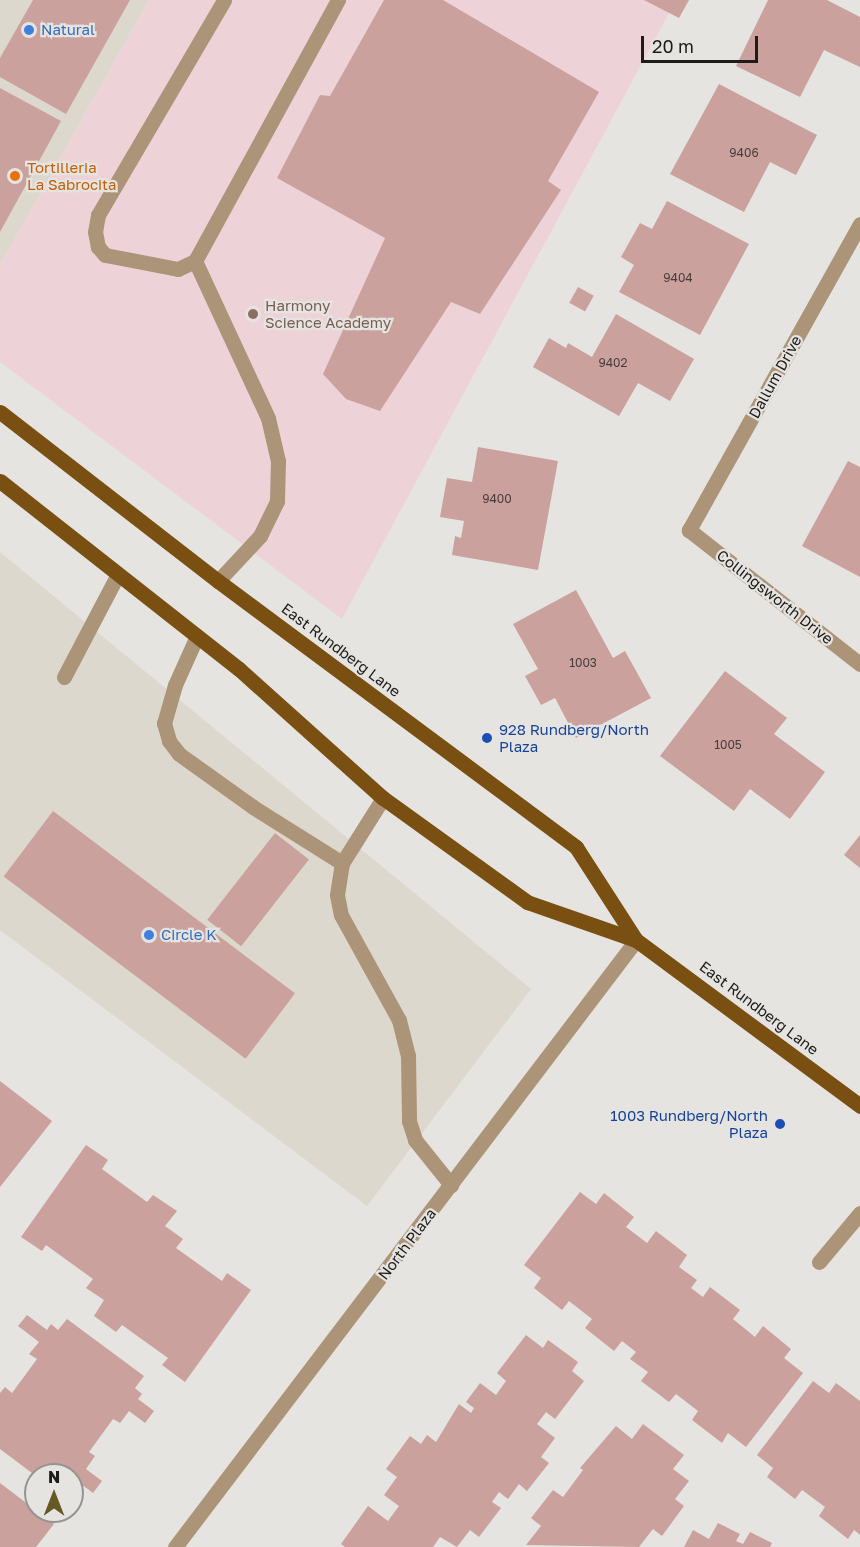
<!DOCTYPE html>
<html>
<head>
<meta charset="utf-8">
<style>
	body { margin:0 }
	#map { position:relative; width:860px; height:1547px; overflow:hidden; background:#e6e4e0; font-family:"Golos Text",sans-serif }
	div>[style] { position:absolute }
	.built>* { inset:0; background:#ddd8cd }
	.education>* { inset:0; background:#edd3d8 }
	.building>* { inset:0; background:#caa19d; transform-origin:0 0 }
	.minor>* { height:15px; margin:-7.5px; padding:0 7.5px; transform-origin:7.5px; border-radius:7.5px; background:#ac9478 }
	.major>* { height:15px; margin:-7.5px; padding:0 7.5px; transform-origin:7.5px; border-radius:7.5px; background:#7a5012 }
	.dots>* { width:16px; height:16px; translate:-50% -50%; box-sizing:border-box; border:3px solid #e6e4e0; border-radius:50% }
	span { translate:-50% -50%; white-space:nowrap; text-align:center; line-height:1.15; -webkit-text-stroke:4.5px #e6e4e0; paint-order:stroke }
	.number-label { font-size:12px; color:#483d3c }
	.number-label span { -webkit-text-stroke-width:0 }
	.shop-label { font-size:15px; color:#366cbe }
	.left { translate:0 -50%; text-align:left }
	.food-label { font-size:15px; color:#c56008 }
	.education-label { font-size:15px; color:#785e54 }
	.street-label { font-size:15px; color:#1d1c1b }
	.transit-label { font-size:15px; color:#164399 }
	.right { translate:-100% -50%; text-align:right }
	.north { position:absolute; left:24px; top:1463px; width:60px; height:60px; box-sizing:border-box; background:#e6e4e0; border:2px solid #969491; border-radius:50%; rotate:0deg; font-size:16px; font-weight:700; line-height:24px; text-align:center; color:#1d1c1b }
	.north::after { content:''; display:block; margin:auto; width:21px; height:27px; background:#675926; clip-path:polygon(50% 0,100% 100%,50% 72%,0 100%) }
	.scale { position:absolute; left:641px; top:36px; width:117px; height:27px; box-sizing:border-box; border:3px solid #1d1c1b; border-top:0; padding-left:8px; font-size:18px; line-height:21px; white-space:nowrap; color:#1d1c1b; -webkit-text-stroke:4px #e6e4e0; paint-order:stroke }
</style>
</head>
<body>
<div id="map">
	<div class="built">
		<div style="clip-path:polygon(0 0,149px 0,0 265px)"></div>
		<div style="clip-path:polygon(0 552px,531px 989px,367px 1206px,0 930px)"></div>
	</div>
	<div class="education">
		<div style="clip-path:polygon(149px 0,676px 0,342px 619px,0 362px,0 265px)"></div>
	</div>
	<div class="building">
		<div style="clip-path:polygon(33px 0,130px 0,66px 114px,0 77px,0 58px)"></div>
		<div style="clip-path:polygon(384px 0,443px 0,599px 92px,548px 181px,561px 190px,480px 314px,451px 302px,380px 411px,346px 399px,323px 374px,385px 238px,277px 178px,320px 95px,330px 96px)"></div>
		<div style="clip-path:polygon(644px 0,689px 0,679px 18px)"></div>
		<div style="clip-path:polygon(768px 0,827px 0,860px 17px,860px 67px,824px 50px,800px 97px,736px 66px)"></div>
		<div style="clip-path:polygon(719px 84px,817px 135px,796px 175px,770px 162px,744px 212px,670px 174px)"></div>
		<div style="clip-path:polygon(0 88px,61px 121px,0 232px)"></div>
		<div style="clip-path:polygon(667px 201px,749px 244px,700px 335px,619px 292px,634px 265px,621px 257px,640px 223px,652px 229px)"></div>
		<div style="left:578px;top:287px;width:18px;height:18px;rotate:29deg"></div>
		<div style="clip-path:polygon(616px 314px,694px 359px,670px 401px,638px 383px,619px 416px,533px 367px,549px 338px,566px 348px,568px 343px,592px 357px)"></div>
		<div style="clip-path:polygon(478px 447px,558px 461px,538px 570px,452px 555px,455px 536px,461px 538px,464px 521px,440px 517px,447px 478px,472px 482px)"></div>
		<div style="clip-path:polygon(848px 461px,860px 467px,860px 577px,802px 546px)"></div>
		<div style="clip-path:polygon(576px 590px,613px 658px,625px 651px,651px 698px,576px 738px,555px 698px,541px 705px,525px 676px,538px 669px,513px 624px)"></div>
		<div style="clip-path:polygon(725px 671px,787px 718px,774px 734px,825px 772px,790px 819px,750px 789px,734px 811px,660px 756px)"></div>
		<div style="left:53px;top:811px;width:303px;height:82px;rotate:37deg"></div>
		<div style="left:275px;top:833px;width:43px;height:110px;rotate:38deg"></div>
		<div style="clip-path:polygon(860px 835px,860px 868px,844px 855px)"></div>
		<div style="clip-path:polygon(0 1081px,52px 1121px,0 1187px)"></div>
		<div style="clip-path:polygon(86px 1145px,108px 1160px,102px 1169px,147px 1202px,153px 1195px,177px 1211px,165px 1226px,183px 1239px,176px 1248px,222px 1281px,227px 1273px,251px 1290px,185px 1382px,162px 1365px,168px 1358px,122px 1325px,116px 1332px,94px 1316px,104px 1300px,86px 1288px,93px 1279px,46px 1245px,42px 1251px,21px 1237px)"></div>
		<div style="clip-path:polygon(580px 1192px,596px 1204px,604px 1193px,634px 1217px,626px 1227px,647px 1243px,656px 1231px,687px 1255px,679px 1267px,697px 1280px,691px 1288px,703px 1297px,710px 1287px,740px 1310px,733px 1319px,755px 1337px,763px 1326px,791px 1349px,784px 1358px,803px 1373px,746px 1447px,728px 1433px,722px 1443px,692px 1420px,698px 1411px,676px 1394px,669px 1402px,641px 1381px,648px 1372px,630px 1359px,636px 1352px,622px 1341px,614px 1351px,585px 1328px,592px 1319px,569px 1301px,562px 1310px,534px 1288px,541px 1278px,524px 1265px)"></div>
		<div style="clip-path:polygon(27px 1315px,47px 1330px,51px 1324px,58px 1330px,67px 1319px,144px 1376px,135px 1388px,142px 1394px,138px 1399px,154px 1411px,145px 1423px,129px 1411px,120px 1423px,113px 1419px,89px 1452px,95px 1456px,86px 1469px,102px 1481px,93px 1493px,77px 1481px,72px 1487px,72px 1475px,36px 1476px,0 1449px,0 1393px,5px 1387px,12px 1393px,37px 1359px,29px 1354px,39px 1342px,18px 1326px)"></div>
		<div style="clip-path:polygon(526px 1335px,543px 1348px,548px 1340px,578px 1362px,572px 1371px,584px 1381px,555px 1419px,546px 1412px,537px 1424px,555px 1438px,541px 1457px,549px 1463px,527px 1491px,519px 1484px,508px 1499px,499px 1492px,492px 1502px,501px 1508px,479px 1537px,470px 1530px,457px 1547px,440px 1537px,433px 1547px,345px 1547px,341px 1544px,368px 1506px,388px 1521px,399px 1506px,384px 1495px,397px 1477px,386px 1469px,410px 1436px,421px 1444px,427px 1435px,436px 1442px,459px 1404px,471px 1413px,474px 1408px,466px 1402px,480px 1383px,496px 1395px,506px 1381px,497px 1373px)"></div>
		<div style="clip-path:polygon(813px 1381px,829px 1393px,836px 1383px,860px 1401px,860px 1535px,854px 1530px,848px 1539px,819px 1516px,825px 1507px,802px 1490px,795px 1499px,767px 1477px,773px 1468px,757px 1455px)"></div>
		<div style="clip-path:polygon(643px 1424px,684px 1455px,673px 1469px,689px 1481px,675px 1499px,684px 1506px,662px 1536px,653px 1529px,639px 1547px,526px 1545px,541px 1526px,531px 1518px,553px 1490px,563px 1497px,583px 1470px,580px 1468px,616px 1426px,632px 1439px)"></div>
		<div style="clip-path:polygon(0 1483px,54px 1524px,36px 1547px,0 1547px)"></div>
		<div style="clip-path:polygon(718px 1523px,740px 1534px,736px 1541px,743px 1544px,750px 1532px,772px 1543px,770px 1547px,684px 1547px,693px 1530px,709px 1539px)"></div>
	</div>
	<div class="minor">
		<div style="left:860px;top:224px;width:351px;rotate:119.2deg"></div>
		<div style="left:689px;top:530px;width:217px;rotate:38.1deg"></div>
		<div style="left:195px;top:261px;width:298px;rotate:-61.3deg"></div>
		<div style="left:218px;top:581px;width:62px;rotate:-47deg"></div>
		<div style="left:260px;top:536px;width:39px;rotate:-64deg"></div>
		<div style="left:277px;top:501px;width:40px;rotate:-88.6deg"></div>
		<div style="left:278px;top:461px;width:44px;rotate:-103.1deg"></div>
		<div style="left:268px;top:418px;width:173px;rotate:-114.9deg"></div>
		<div style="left:195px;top:261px;width:19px;rotate:155deg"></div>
		<div style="left:178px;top:269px;width:74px;rotate:-169.1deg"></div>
		<div style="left:105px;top:255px;width:11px;rotate:-131deg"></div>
		<div style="left:98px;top:247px;width:15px;rotate:-101deg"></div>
		<div style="left:95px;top:232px;width:17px;rotate:-80deg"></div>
		<div style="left:98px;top:215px;width:249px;rotate:-59.6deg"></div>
		<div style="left:197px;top:636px;width:54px;rotate:114.2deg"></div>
		<div style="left:175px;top:685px;width:40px;rotate:106deg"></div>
		<div style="left:164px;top:723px;width:19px;rotate:74deg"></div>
		<div style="left:169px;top:741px;width:16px;rotate:52deg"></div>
		<div style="left:179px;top:754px;width:91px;rotate:35.6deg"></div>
		<div style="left:253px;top:807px;width:105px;rotate:32.2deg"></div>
		<div style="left:64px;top:677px;width:116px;rotate:-62.3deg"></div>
		<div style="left:383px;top:798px;width:77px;rotate:122.2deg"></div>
		<div style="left:342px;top:863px;width:32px;rotate:99deg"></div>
		<div style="left:337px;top:895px;width:20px;rotate:79deg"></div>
		<div style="left:341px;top:915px;width:120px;rotate:61.1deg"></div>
		<div style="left:399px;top:1020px;width:36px;rotate:76deg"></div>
		<div style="left:408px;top:1055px;width:66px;rotate:89.1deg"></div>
		<div style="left:409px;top:1121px;width:20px;rotate:72deg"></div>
		<div style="left:415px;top:1140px;width:58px;rotate:51.3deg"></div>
		<div style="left:819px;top:1262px;width:64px;rotate:-50.1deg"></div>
		<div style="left:175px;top:1547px;width:762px;rotate:-52.78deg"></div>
	</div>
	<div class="major">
		<div style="left:0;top:412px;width:276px;rotate:37.8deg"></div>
		<div style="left:218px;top:581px;width:446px;rotate:36.6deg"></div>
		<div style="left:576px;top:847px;width:111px;rotate:57.2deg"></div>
		<div style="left:0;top:481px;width:304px;rotate:38.2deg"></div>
		<div style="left:239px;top:669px;width:193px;rotate:41.9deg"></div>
		<div style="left:383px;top:798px;width:178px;rotate:35.8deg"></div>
		<div style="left:527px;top:902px;width:115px;rotate:19.2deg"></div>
		<div style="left:636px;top:940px;width:279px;rotate:36.5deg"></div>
	</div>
	<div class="dots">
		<div style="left:29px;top:30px;background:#3f7fe0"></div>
		<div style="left:15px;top:176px;background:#e8710a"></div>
		<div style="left:253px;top:314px;background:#8d6e63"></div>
		<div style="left:487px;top:738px;background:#1a4fb4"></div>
		<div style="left:149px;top:935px;background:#3f7fe0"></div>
		<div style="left:780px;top:1124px;background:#1a4fb4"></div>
	</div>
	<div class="number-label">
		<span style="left:744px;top:153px">9406</span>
		<span style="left:678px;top:278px">9404</span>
		<span style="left:613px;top:363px">9402</span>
		<span style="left:497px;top:499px">9400</span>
		<span style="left:583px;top:663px">1003</span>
		<span style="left:728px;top:745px">1005</span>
	</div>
	<div class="shop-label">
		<span class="left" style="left:41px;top:30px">Natural</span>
		<span class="left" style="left:161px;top:935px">Circle K</span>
	</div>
	<div class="food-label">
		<span class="left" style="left:27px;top:176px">Tortilleria<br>La Sabrocita</span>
	</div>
	<div class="education-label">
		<span class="left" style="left:265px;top:314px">Harmony<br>Science Academy</span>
	</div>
	<div class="street-label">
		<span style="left:775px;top:377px;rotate:-61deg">Dallum Drive</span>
		<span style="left:775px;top:597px;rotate:38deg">Collingsworth Drive</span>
		<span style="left:341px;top:650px;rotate:37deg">East Rundberg Lane</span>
		<span style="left:759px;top:1008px;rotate:37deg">East Rundberg Lane</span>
		<span style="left:407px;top:1244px;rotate:-53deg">North Plaza</span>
	</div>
	<div class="transit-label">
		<span class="left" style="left:499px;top:738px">928 Rundberg/North<br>Plaza</span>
		<span class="right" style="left:768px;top:1124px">1003 Rundberg/North<br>Plaza</span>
	</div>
	<div class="north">N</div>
	<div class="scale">20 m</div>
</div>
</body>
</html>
